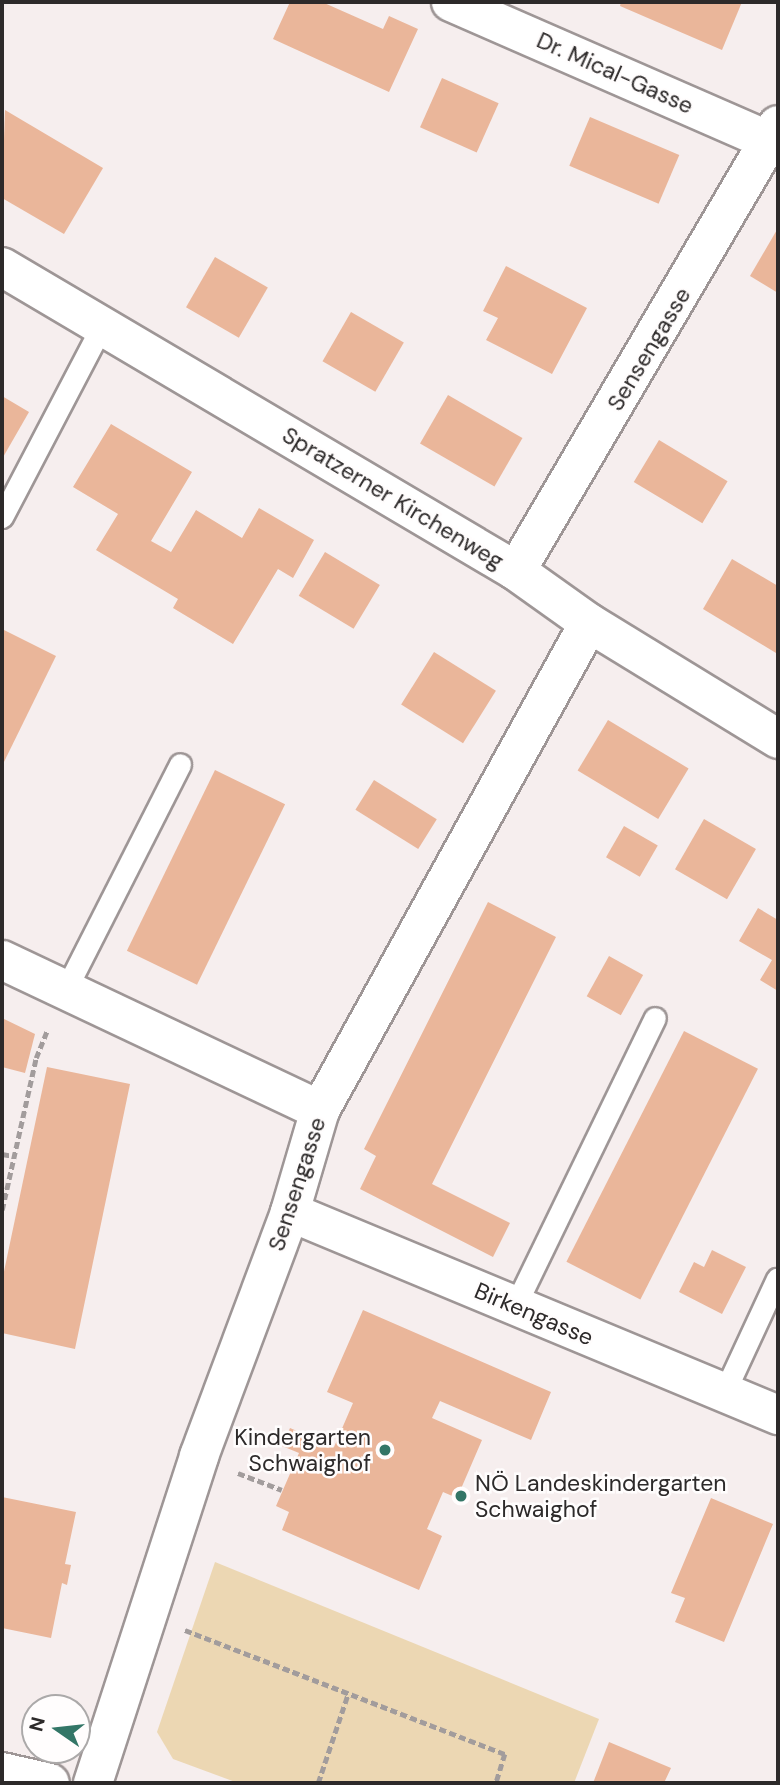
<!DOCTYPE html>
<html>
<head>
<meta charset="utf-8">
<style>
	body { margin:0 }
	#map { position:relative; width:780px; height:1785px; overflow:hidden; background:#f6eeee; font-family:"DM Sans",sans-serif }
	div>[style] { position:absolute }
	.green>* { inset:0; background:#ecd7b3 }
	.building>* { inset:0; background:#eab69a; transform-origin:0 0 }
	.path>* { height:4.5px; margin-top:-2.25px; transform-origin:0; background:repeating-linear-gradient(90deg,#a29c9c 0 7px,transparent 0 10.5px) }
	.roads { filter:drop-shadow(2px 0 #9e9696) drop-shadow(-2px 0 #9e9696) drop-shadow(0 2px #9e9696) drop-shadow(0 -2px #9e9696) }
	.lane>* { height:21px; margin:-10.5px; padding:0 10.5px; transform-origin:10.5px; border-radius:10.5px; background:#fff }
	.street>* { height:38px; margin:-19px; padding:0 19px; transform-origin:19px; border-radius:19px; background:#fff }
	.secondary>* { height:38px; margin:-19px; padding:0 19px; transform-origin:19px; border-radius:19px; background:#fff }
	.dots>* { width:19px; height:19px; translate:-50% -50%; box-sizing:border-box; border:4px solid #fffdfd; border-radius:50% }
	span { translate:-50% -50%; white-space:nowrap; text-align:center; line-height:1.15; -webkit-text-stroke:5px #fffdfd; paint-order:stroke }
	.street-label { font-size:23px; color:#2d2a2a }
	.poi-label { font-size:23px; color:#2d2a2a }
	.right { translate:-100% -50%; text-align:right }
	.left { translate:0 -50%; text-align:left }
	.frame { position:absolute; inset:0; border:4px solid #2d2a2a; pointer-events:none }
	.north { position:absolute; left:21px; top:1694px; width:70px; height:70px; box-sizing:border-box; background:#fffdfd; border:2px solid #aba9a9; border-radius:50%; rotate:284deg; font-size:19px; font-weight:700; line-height:28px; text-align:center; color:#2d2a2a }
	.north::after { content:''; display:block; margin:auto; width:24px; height:32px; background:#337667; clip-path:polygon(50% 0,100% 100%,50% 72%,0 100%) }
</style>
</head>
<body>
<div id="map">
	<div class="green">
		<div style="clip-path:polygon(215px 1562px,599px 1719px,574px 1783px,238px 1783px,173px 1759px,157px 1732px)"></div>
	</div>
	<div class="building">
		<div style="clip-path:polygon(290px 2px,322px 2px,383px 29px,389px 16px,418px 29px,389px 92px,273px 39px)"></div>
		<div style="clip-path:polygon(621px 2px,742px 2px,722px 50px,620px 6px)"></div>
		<div style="left:442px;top:78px;width:62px;height:54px;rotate:24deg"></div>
		<div style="clip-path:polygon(5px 110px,103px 168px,64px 234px,2px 198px)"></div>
		<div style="left:590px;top:117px;width:97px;height:53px;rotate:23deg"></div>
		<div style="clip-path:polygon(778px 228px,778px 293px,750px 276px)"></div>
		<div style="left:215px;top:257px;width:61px;height:58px;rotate:30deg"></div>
		<div style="clip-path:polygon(506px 266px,587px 308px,552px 374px,486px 340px,498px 318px,483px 311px)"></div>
		<div style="left:351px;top:312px;width:61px;height:57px;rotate:30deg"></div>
		<div style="left:448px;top:395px;width:86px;height:56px;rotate:30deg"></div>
		<div style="clip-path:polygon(2px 396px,29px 412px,2px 459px)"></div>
		<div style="clip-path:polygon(111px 424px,192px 472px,151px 541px,171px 552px,196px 510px,242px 538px,259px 508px,314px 540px,293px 578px,278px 569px,233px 644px,173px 608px,178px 599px,96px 550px,118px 514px,73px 487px)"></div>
		<div style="left:659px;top:440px;width:80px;height:49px;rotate:31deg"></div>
		<div style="left:325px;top:552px;width:64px;height:51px;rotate:31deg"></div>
		<div style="clip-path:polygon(732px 559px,778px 586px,776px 653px,703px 609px)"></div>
		<div style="clip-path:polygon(2px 629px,56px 656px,2px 766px)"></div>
		<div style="left:434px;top:652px;width:73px;height:62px;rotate:32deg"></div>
		<div style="left:608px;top:720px;width:94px;height:59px;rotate:31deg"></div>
		<div style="left:215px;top:770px;width:78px;height:201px;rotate:26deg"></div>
		<div style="left:374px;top:780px;width:74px;height:35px;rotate:32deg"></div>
		<div style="left:704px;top:819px;width:60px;height:58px;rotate:30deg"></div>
		<div style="left:624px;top:826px;width:39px;height:36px;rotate:30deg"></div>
		<div style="clip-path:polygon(488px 902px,556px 937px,432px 1184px,510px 1223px,493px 1257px,360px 1189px,376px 1156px,364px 1149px)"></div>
		<div style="clip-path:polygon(758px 908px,778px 920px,778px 991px,760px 980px,772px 960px,739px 941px)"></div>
		<div style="left:609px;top:956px;width:39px;height:46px;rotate:29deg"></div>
		<div style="clip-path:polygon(2px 1018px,35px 1034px,25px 1073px,2px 1067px)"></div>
		<div style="left:684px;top:1031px;width:83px;height:259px;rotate:27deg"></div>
		<div style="clip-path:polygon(47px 1067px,130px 1084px,75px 1349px,2px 1333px,2px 1281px)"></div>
		<div style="clip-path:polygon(712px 1250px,746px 1267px,722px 1314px,679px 1292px,694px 1262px,704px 1267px)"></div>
		<div style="clip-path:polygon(363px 1310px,551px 1392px,531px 1440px,440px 1401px,432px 1418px,482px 1440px,457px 1498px,443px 1492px,427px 1529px,442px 1536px,419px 1590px,282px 1530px,289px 1512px,276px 1506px,299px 1453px,282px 1446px,290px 1428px,334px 1447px,353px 1403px,327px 1392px)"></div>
		<div style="clip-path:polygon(2px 1497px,76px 1512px,65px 1564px,71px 1565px,67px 1585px,62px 1583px,51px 1638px,2px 1628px)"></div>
		<div style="clip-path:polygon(711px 1498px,773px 1524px,724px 1642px,675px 1622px,685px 1598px,671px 1593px)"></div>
		<div style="clip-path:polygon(609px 1742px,671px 1768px,664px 1783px,593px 1783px)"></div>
	</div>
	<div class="path">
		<div style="left:2px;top:1154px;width:11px;rotate:10deg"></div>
		<div style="left:2px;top:1210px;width:156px;rotate:-77.4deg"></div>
		<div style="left:36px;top:1058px;width:31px;rotate:-68deg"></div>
		<div style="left:238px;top:1473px;width:47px;rotate:21.1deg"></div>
		<div style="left:185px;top:1630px;width:343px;rotate:21.2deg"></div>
		<div style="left:505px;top:1754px;width:30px;rotate:107deg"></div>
		<div style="left:318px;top:1783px;width:94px;rotate:-71.4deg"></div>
	</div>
	<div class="roads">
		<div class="lane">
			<div style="left:2px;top:517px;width:216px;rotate:-62.4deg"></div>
			<div style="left:66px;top:989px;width:252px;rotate:-63.1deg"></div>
			<div style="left:515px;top:1306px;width:320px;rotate:-64.1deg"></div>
			<div style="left:724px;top:1393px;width:126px;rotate:-65.1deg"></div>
		</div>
		<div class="street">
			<div style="left:451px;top:2px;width:357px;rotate:23.6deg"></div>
			<div style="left:2px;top:267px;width:597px;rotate:30.6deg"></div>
			<div style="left:516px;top:571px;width:90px;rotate:35.5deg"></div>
			<div style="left:589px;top:623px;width:222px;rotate:31.5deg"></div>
			<div style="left:516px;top:571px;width:517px;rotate:-59.57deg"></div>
			<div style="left:2px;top:960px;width:352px;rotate:25.3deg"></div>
			<div style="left:290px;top:1212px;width:529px;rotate:22.59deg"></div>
			<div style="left:93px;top:1783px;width:344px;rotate:-72deg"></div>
			<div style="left:199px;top:1456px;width:260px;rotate:-69.5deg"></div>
			<div style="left:290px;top:1212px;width:106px;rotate:-73.6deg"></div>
			<div style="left:320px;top:1110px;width:556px;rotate:-61.09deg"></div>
		</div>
		<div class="secondary">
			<div style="left:2px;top:1772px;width:49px;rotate:12.9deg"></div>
		</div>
	</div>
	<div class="dots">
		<div style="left:385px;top:1450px;background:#337667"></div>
		<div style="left:461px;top:1496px;background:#337667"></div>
	</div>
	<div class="street-label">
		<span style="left:615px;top:73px;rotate:24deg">Dr. Mical-Gasse</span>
		<span style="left:649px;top:349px;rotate:-59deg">Sensengasse</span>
		<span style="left:393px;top:498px;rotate:31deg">Spratzerner Kirchenweg</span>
		<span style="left:297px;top:1184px;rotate:-72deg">Sensengasse</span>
		<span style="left:534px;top:1314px;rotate:23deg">Birkengasse</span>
	</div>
	<div class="poi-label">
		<span class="right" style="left:371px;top:1450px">Kindergarten<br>Schwaighof</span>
		<span class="left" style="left:475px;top:1496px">NÖ Landeskindergarten<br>Schwaighof</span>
	</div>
	<div class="frame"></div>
	<div class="north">N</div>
</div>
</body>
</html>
